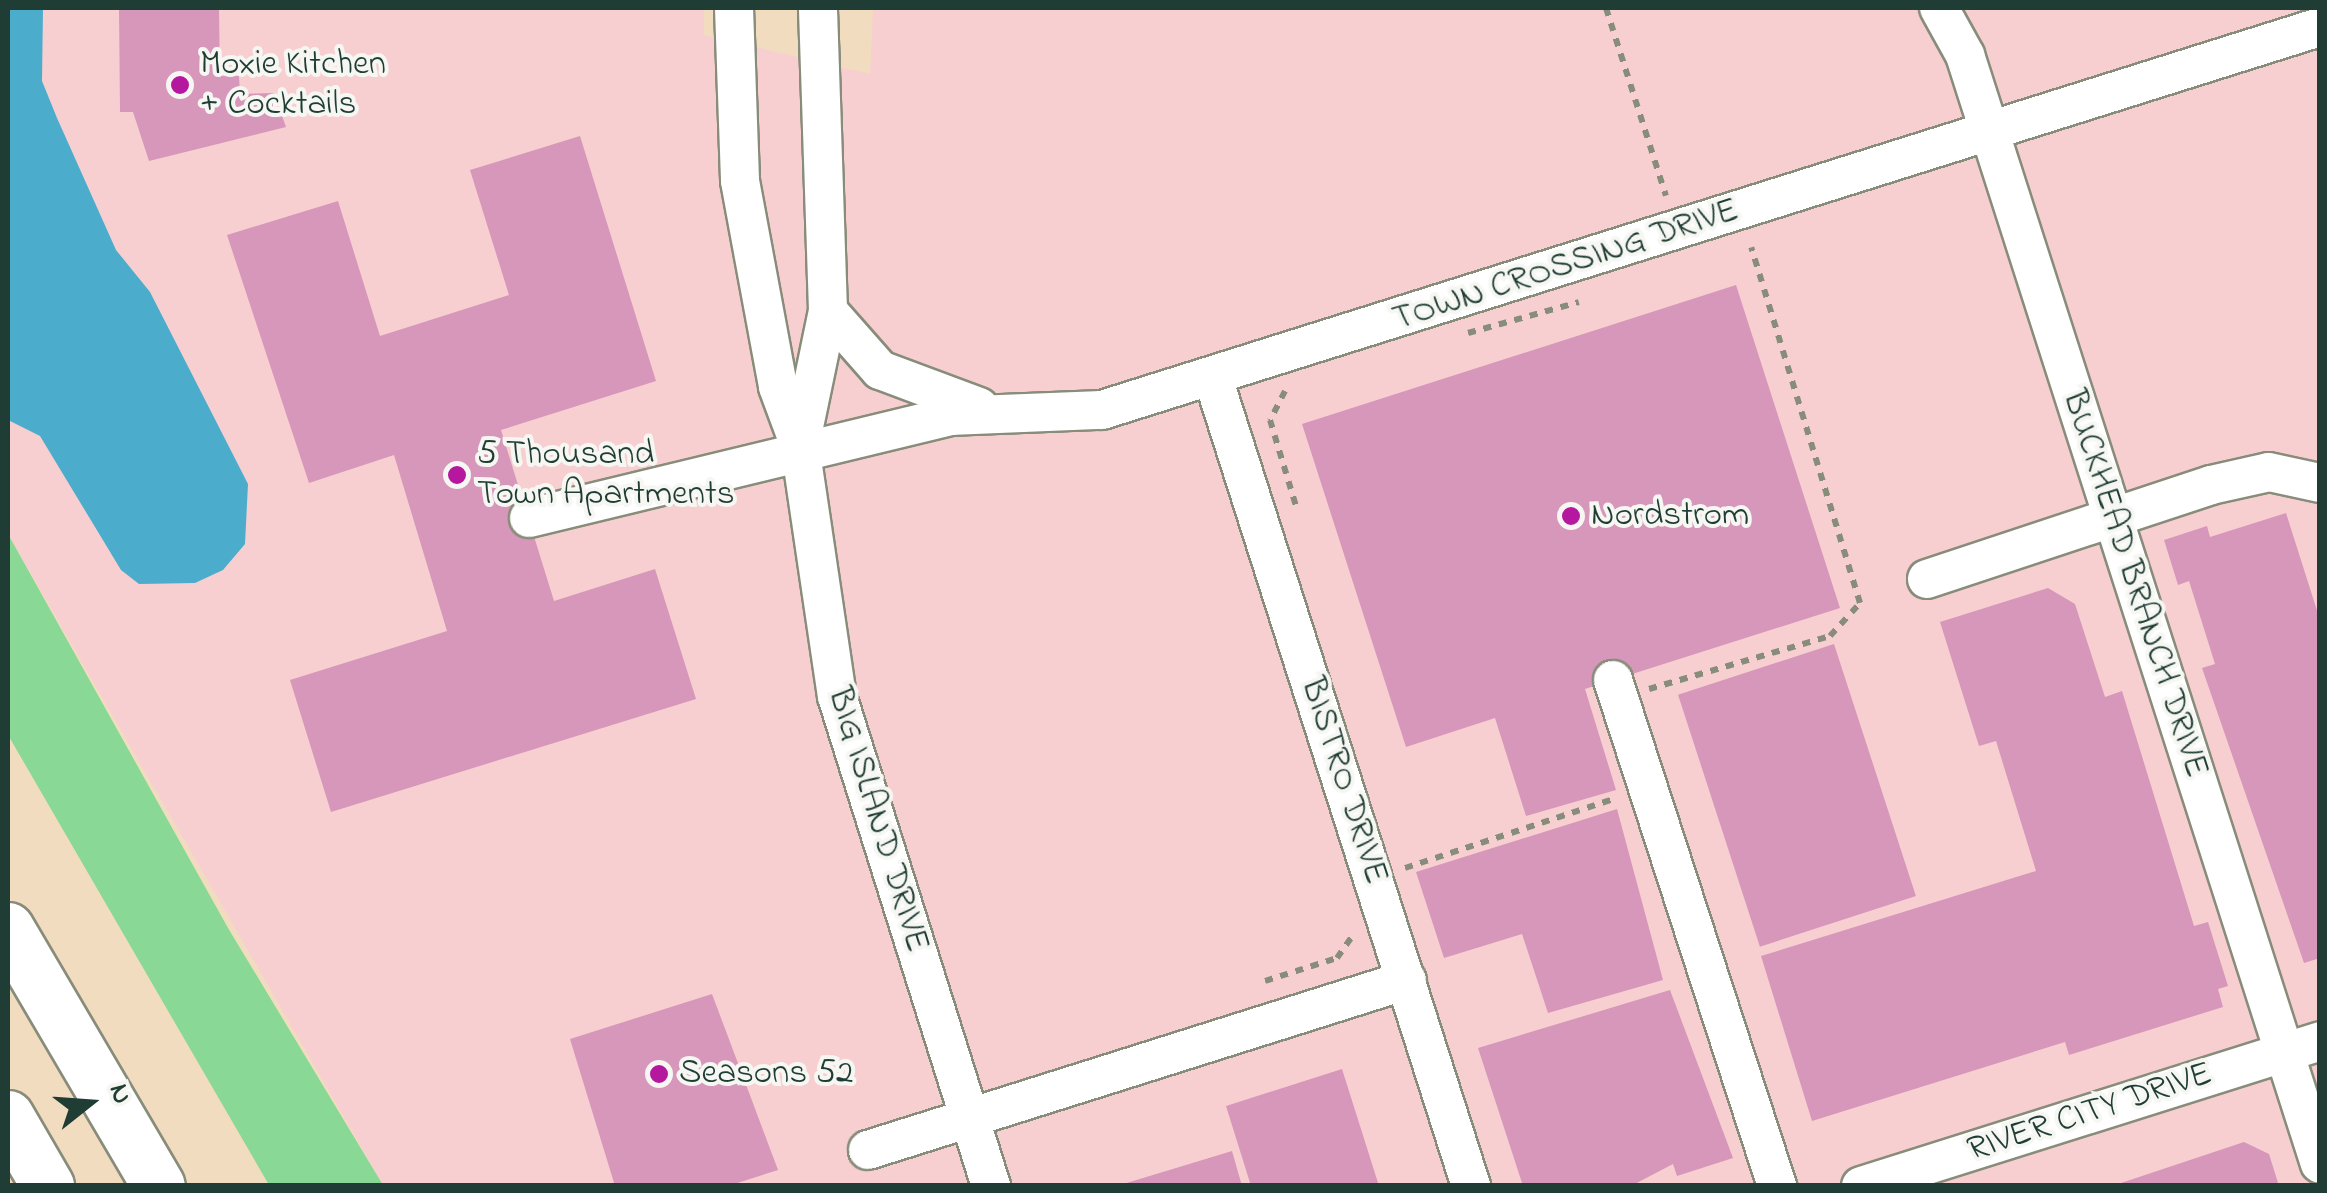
<!DOCTYPE html>
<html>
<head>
<meta charset="utf-8">
<style>
	body { margin:0 }
	#map { position:relative; width:2327px; height:1193px; overflow:hidden; background:#f2dcbf; font-family:"Indie Flower",sans-serif }
	div>[style] { position:absolute }
	[style*='--x'] { left:calc(var(--x)*1px); top:calc(var(--y)*1px); width:calc(var(--w)*1px); rotate:calc(var(--a)*1deg) }
	.built>* { inset:0; background:#f7cfd0 }
	.green>* { inset:0; background:#89d896 }
	.water>* { inset:0; background:#4caccb }
	.building>* { inset:0; background:#d697ba; transform-origin:0 0 }
	.path>* { height:6px; margin-top:-3px; transform-origin:0; background:repeating-linear-gradient(90deg,#888c7a 0 8px,transparent 0 16px) }
	.roads { filter:drop-shadow(2px 0 #888c7a) drop-shadow(-2px 0 #888c7a) drop-shadow(0 2px #888c7a) drop-shadow(0 -2px #888c7a) }
	.minor>* { height:38px; margin:-19px; padding:0 19px; transform-origin:19px; border-radius:19px; background:#fff }
	.highway>* { height:52px; margin:-26px; padding:0 26px; transform-origin:26px; border-radius:26px; background:#fff }
	.dots>* { width:28px; height:28px; translate:-50% -50%; box-sizing:border-box; border:5px solid #f6f6f2; border-radius:50% }
	span { translate:-50% -50%; white-space:nowrap; text-align:center; line-height:1.15; -webkit-text-stroke:8px #f6f6f2; paint-order:stroke }
	.poi-label { font-size:35px; color:#1f3d34 }
	.left { translate:0 -50%; text-align:left }
	.street-label { font-size:35px; color:#1f3d34 }
	.frame { position:absolute; inset:0; border:10px solid #1f3d34; pointer-events:none }
	.north { position:absolute; left:40px; top:1053px; width:100px; height:100px; -webkit-text-stroke:8px #f6f6f2; paint-order:stroke; rotate:73deg; font-size:28px; font-weight:700; line-height:40px; text-align:center; color:#1f3d34 }
	.north::after { content:''; display:block; margin:auto; width:35px; height:45px; background:#1f3d34; clip-path:polygon(50% 0,100% 100%,50% 72%,0 100%) }
</style>
</head>
<body>
<div id="map">
	<div class="built">
		<i style="clip-path:polygon(8px 8px,704px 8px,704px 35px,870px 74px,873px 8px,2319px 8px,2319px 1185px,383px 1185px,8px 534px)"></i>
	</div>
	<div class="green">
		<i style="clip-path:polygon(8px 534px,228px 928px,383px 1185px,269px 1185px,8px 735px)"></i>
	</div>
	<div class="water">
		<i style="clip-path:polygon(8px 8px,43px 8px,42px 81px,57px 118px,116px 250px,150px 292px,248px 484px,245px 544px,223px 570px,195px 583px,139px 584px,121px 570px,40px 436px,8px 420px)"></i>
	</div>
	<div class="building">
		<i style="clip-path:polygon(119px 8px,219px 8px,220px 76px,239px 76px,240px 94px,274px 93px,286px 127px,149px 161px,133px 112px,120px 112px)"></i>
		<i style="clip-path:polygon(580px 136px,656px 381px,501px 430px,554px 601px,655px 569px,696px 699px,331px 812px,290px 680px,447px 631px,394px 455px,309px 483px,227px 235px,338px 201px,380px 336px,509px 295px,470px 170px)"></i>
		<i style="clip-path:polygon(1736px 285px,1840px 608px,1585px 689px,1616px 790px,1526px 816px,1495px 718px,1406px 747px,1302px 424px)"></i>
		<i style="clip-path:polygon(2286px 513px,2320px 620px,2320px 958px,2304px 963px,2202px 668px,2215px 664px,2189px 581px,2178px 585px,2164px 540px,2207px 526px,2210px 537px)"></i>
		<i style="clip-path:polygon(2048px 588px,2075px 604px,2105px 697px,2122px 691px,2194px 926px,2208px 922px,2228px 986px,2218px 989px,2223px 1007px,2069px 1055px,2065px 1042px,1812px 1121px,1761px 956px,2036px 871px,1996px 741px,1979px 746px,1940px 622px)"></i>
		<i style="left:1834px;top:644px;width:265px;height:164px;rotate:72deg"></i>
		<i style="clip-path:polygon(1617px 809px,1663px 980px,1548px 1013px,1522px 934px,1444px 958px,1416px 872px)"></i>
		<i style="clip-path:polygon(1670px 990px,1733px 1158px,1677px 1176px,1673px 1164px,1631px 1186px,1523px 1186px,1478px 1048px)"></i>
		<i style="clip-path:polygon(712px 994px,778px 1170px,728px 1186px,615px 1186px,570px 1039px)"></i>
		<i style="clip-path:polygon(1342px 1069px,1379px 1186px,1251px 1186px,1226px 1106px)"></i>
		<i style="clip-path:polygon(2244px 1142px,2269px 1154px,2279px 1186px,2112px 1186px)"></i>
		<i style="clip-path:polygon(1232px 1151px,1242px 1186px,1120px 1186px,1120px 1185px)"></i>
	</div>
	<div class="path">
		<i style="--x:1606;--y:8;--w:197;--a:72.3"></i>
		<i style="--x:1468;--y:333;--w:115;--a:-15.6"></i>
		<i style="--x:1285;--y:391;--w:33;--a:117"></i>
		<i style="--x:1270;--y:420;--w:90;--a:73.2"></i>
		<i style="--x:1649;--y:689;--w:189;--a:-16.3"></i>
		<i style="--x:1830;--y:636;--w:45;--a:-47.7"></i>
		<i style="--x:1860;--y:603;--w:372;--a:-107"></i>
		<i style="--x:1405;--y:868;--w:220;--a:-18.3"></i>
		<i style="--x:1265;--y:981;--w:76;--a:-17.7"></i>
		<i style="--x:1337;--y:958;--w:28;--a:-55"></i>
	</div>
	<div class="roads">
		<div class="minor">
			<i style="--x:734;--y:8;--w:173;--a:88"></i>
			<i style="--x:740;--y:181;--w:209;--a:79.5"></i>
			<i style="--x:778;--y:387;--w:63;--a:69.6"></i>
			<i style="--x:800;--y:446;--w:253;--a:81.6"></i>
			<i style="--x:837;--y:696;--w:514;--a:72.55"></i>
			<i style="--x:1939;--y:8;--w:54;--a:61"></i>
			<i style="--x:1965;--y:55;--w:1164;--a:72.25"></i>
			<i style="--x:828;--y:311;--w:79;--a:48.6"></i>
			<i style="--x:880;--y:370;--w:106;--a:20.5"></i>
			<i style="--x:1213;--y:378;--w:848;--a:72.29"></i>
			<i style="--x:800;--y:446;--w:138;--a:-78.3"></i>
			<i style="--x:828;--y:311;--w:303;--a:-91.9"></i>
			<i style="--x:529;--y:518;--w:433;--a:-13.6"></i>
			<i style="--x:950;--y:416;--w:152;--a:-2.3"></i>
			<i style="--x:1102;--y:410;--w:1277;--a:-17.46"></i>
			<i style="--x:1927;--y:579;--w:299;--a:-18.3"></i>
			<i style="--x:2211;--y:485;--w:59;--a:-12.6"></i>
			<i style="--x:2269;--y:472;--w:52;--a:12.2"></i>
			<i style="--x:1613;--y:680;--w:532;--a:72.04"></i>
			<i style="--x:868;--y:1150;--w:565;--a:-17.51"></i>
			<i style="--x:1861;--y:1186;--w:481;--a:-17.5"></i>
		</div>
		<div class="highway">
			<i style="--x:8;--y:929;--w:298;--a:59.6"></i>
			<i style="--x:8;--y:1117;--w:80;--a:59.9"></i>
		</div>
	</div>
	<div class="dots">
		<i style="left:180px;top:85px;background:#b5179e"></i>
		<i style="left:457px;top:475px;background:#b5179e"></i>
		<i style="left:1571px;top:516px;background:#b5179e"></i>
		<i style="left:659px;top:1074px;background:#b5179e"></i>
	</div>
	<div class="poi-label">
		<span class="left" style="left:200px;top:85px">Moxie Kitchen<br>+ Cocktails</span>
		<span class="left" style="left:477px;top:475px">5 Thousand<br>Town Apartments</span>
		<span class="left" style="left:1591px;top:516px">Nordstrom</span>
		<span class="left" style="left:679px;top:1074px">Seasons 52</span>
	</div>
	<div class="street-label">
		<span style="left:1566px;top:266px;rotate:-18deg">TOWN CROSSING DRIVE</span>
		<span style="left:2134px;top:584px;rotate:72deg">BUCKHEAD BRANCH DRIVE</span>
		<span style="left:1343px;top:781px;rotate:72deg">BISTRO DRIVE</span>
		<span style="left:877px;top:820px;rotate:73deg">BIG ISLAND DRIVE</span>
		<span style="left:2090px;top:1113px;rotate:-18deg">RIVER CITY DRIVE</span>
	</div>
	<div class="frame"></div>
	<div class="north">N</div>
</div>
</body>
</html>
